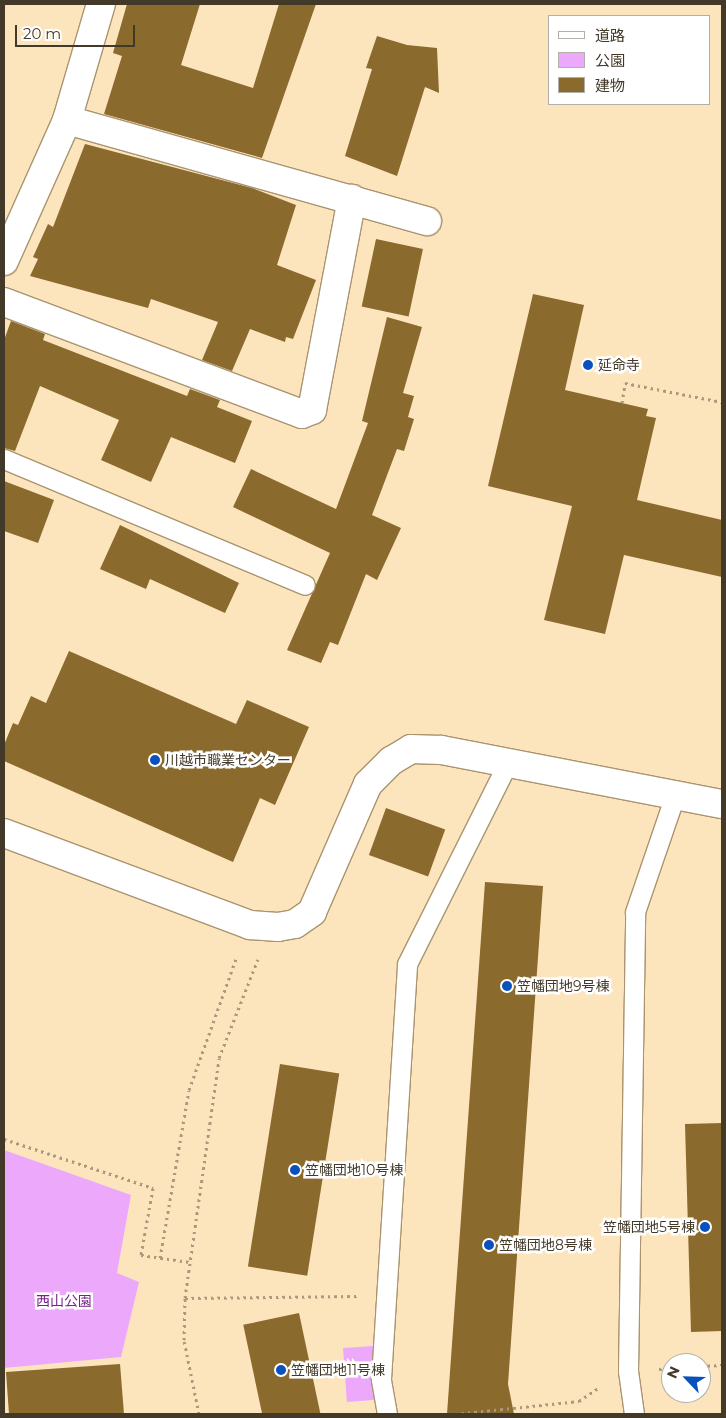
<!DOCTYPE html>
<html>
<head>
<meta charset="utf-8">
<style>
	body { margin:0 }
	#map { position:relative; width:726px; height:1418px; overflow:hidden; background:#fce4bd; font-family:Montserrat,"Noto Sans JP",sans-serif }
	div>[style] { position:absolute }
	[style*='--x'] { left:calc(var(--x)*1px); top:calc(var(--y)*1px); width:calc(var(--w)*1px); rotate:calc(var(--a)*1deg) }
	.green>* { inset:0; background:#eca9fc; transform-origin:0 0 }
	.building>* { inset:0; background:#8b6a2e; transform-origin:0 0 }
	.path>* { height:3px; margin-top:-1.5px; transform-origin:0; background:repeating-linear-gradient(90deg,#aa997c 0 2.5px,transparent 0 6.5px) }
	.roads { filter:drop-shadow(1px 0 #aa946f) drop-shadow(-1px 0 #aa946f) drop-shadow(0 1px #aa946f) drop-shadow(0 -1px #aa946f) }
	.service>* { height:19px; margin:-9.5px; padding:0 9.5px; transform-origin:9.5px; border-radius:9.5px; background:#fff }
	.minor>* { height:28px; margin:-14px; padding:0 14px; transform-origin:14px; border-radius:14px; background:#fff }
	.dots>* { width:14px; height:14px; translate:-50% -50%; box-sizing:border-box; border:2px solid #fff; border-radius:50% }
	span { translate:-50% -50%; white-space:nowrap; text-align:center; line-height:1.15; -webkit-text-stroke:5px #fff; paint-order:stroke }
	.poi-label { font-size:14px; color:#423929 }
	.left { translate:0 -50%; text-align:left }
	.right { translate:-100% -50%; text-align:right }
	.park-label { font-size:14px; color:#79218b }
	.frame { position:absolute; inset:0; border:5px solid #423929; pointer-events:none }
	.legend { position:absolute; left:548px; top:15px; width:162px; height:90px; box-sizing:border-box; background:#fff; border:1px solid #b3b0a9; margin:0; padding:6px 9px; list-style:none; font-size:15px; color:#423929 }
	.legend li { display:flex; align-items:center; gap:10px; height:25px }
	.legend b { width:25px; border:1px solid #b3b0a9 }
	.north { position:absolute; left:661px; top:1353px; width:50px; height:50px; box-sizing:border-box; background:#fff; border:1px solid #b3b0a9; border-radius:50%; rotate:294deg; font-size:14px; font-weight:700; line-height:20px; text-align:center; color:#423929 }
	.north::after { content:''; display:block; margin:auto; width:18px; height:22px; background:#0951bc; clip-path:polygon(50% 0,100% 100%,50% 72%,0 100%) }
	.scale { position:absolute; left:15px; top:25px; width:120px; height:22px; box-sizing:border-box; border:2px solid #423929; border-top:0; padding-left:6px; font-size:15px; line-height:18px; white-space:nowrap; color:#423929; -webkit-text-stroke:4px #fff; paint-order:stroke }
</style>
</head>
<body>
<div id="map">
	<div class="green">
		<i style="clip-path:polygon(4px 1150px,131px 1195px,117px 1273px,139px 1282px,121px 1357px,4px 1368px)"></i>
		<i style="left:373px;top:1346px;width:54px;height:30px;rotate:86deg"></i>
	</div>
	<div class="building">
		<i style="clip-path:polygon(127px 4px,200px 4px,181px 65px,253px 88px,279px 4px,316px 4px,262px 158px,104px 114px,122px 56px,113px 53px)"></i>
		<i style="clip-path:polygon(377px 36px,407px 45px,437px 48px,439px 93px,425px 87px,397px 176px,345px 156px,372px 69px,366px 68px)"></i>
		<i style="clip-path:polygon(85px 144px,252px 188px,296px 205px,277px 265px,316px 280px,293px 339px,286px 337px,285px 342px,250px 329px,232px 371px,202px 360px,218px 322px,151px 299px,148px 308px,30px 276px,38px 259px,33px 257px,48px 224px,53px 227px)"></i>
		<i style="left:376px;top:239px;width:48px;height:69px;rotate:12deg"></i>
		<i style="clip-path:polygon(533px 294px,584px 305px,565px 390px,648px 409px,646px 416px,656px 418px,637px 500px,722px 520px,722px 577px,624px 555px,605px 634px,544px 620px,572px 506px,488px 486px)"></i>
		<i style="clip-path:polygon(387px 317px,422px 327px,403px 393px,414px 396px,408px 417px,414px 419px,404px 451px,397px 449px,372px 515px,401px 528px,377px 580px,366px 574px,338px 645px,330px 642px,321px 663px,287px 650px,330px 553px,233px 507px,251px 469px,336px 509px,368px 423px,362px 421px)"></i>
		<i style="clip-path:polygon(11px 321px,45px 334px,43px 340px,187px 396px,190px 389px,220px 400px,217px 407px,252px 421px,235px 463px,171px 437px,151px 482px,101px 460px,119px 420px,40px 386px,15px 451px,4px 448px,4px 340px)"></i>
		<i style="clip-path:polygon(4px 481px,54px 500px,38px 543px,4px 531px)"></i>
		<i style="clip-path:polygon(120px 525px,239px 583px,225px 613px,150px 579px,146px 589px,100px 569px)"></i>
		<i style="clip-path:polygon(69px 651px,236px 724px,247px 700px,309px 727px,275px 805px,260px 798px,233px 862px,4px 761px,4px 745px,13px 723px,18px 725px,31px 696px,46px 703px)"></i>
		<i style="left:386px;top:808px;width:63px;height:50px;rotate:20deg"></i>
		<i style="clip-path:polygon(485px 882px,543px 886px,508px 1384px,514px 1414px,447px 1414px)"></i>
		<i style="left:280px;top:1064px;width:60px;height:205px;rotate:9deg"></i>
		<i style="clip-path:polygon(722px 1123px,722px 1331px,691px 1332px,685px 1124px)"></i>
		<i style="left:299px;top:1313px;width:103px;height:57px;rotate:78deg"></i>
		<i style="clip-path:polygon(120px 1364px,124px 1414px,9px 1414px,6px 1372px)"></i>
	</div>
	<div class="path">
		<i style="--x:622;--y:403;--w:20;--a:-81"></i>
		<i style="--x:625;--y:383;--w:99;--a:11.1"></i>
		<i style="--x:4;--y:1139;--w:157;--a:18.2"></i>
		<i style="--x:153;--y:1188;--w:68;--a:100.2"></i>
		<i style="--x:141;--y:1255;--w:49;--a:8.1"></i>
		<i style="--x:160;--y:1258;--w:170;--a:-80.2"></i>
		<i style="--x:189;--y:1090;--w:142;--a:-70.3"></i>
		<i style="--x:185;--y:1298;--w:172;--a:-0.7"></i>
		<i style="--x:701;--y:1366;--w:21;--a:-3"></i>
		<i style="--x:659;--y:1369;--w:12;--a:-5"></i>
		<i style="--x:199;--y:1414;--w:76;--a:-101.5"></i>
		<i style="--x:184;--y:1340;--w:42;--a:-88.6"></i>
		<i style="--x:185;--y:1298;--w:242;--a:-81.9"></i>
		<i style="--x:219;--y:1058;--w:106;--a:-68.5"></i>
		<i style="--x:455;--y:1414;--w:125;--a:-6"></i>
		<i style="--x:579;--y:1401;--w:25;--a:-34"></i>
	</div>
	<div class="roads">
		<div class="service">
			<i style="--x:4;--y:459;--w:326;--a:22.7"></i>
			<i style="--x:387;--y:1414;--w:36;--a:-100"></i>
			<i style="--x:381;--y:1379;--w:416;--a:-86.4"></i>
			<i style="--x:407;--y:964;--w:224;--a:-63.4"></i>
			<i style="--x:634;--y:1414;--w:43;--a:-97.9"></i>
			<i style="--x:628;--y:1371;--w:459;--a:-89.1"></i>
			<i style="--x:635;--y:912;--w:124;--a:-71.1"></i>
		</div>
		<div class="minor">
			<i style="--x:67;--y:120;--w:374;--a:15.7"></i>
			<i style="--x:4;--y:261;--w:154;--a:-65.9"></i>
			<i style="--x:67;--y:120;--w:121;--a:-73.7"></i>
			<i style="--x:4;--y:302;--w:318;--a:20.6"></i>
			<i style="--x:302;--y:414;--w:11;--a:-22"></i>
			<i style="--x:312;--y:410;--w:215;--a:-79.3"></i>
			<i style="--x:4;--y:833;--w:263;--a:20.5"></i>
			<i style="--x:250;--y:925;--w:28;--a:4"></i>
			<i style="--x:278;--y:927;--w:17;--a:-10"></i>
			<i style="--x:295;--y:924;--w:21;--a:-35"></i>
			<i style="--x:312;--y:912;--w:140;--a:-66.4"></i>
			<i style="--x:368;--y:784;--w:33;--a:-45"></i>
			<i style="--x:391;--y:761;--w:23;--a:-31"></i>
			<i style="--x:411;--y:749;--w:30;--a:2"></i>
			<i style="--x:441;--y:750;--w:286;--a:10.9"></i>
		</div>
	</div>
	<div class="dots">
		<i style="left:588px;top:365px;background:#0951bc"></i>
		<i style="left:155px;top:760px;background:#0951bc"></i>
		<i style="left:507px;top:986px;background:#0951bc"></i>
		<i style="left:295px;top:1170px;background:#0951bc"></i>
		<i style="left:705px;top:1227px;background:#0951bc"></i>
		<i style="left:489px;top:1245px;background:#0951bc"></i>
		<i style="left:281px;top:1370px;background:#0951bc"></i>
	</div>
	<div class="poi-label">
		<span class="left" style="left:598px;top:365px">延命寺</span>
		<span class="left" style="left:165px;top:760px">川越市職業センター</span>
		<span class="left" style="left:517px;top:986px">笠幡団地9号棟</span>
		<span class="left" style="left:305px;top:1170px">笠幡団地10号棟</span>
		<span class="right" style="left:695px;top:1227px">笠幡団地5号棟</span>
		<span class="left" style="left:499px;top:1245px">笠幡団地8号棟</span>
		<span class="left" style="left:291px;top:1370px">笠幡団地11号棟</span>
	</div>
	<div class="park-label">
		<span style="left:64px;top:1301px">西山公園</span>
	</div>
	<div class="frame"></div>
	<ul class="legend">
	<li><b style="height:6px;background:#fff"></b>道路</li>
	<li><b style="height:14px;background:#eca9fc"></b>公園</li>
	<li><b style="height:14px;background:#8b6a2e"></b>建物</li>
	</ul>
	<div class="north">N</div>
	<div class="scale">20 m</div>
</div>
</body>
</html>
